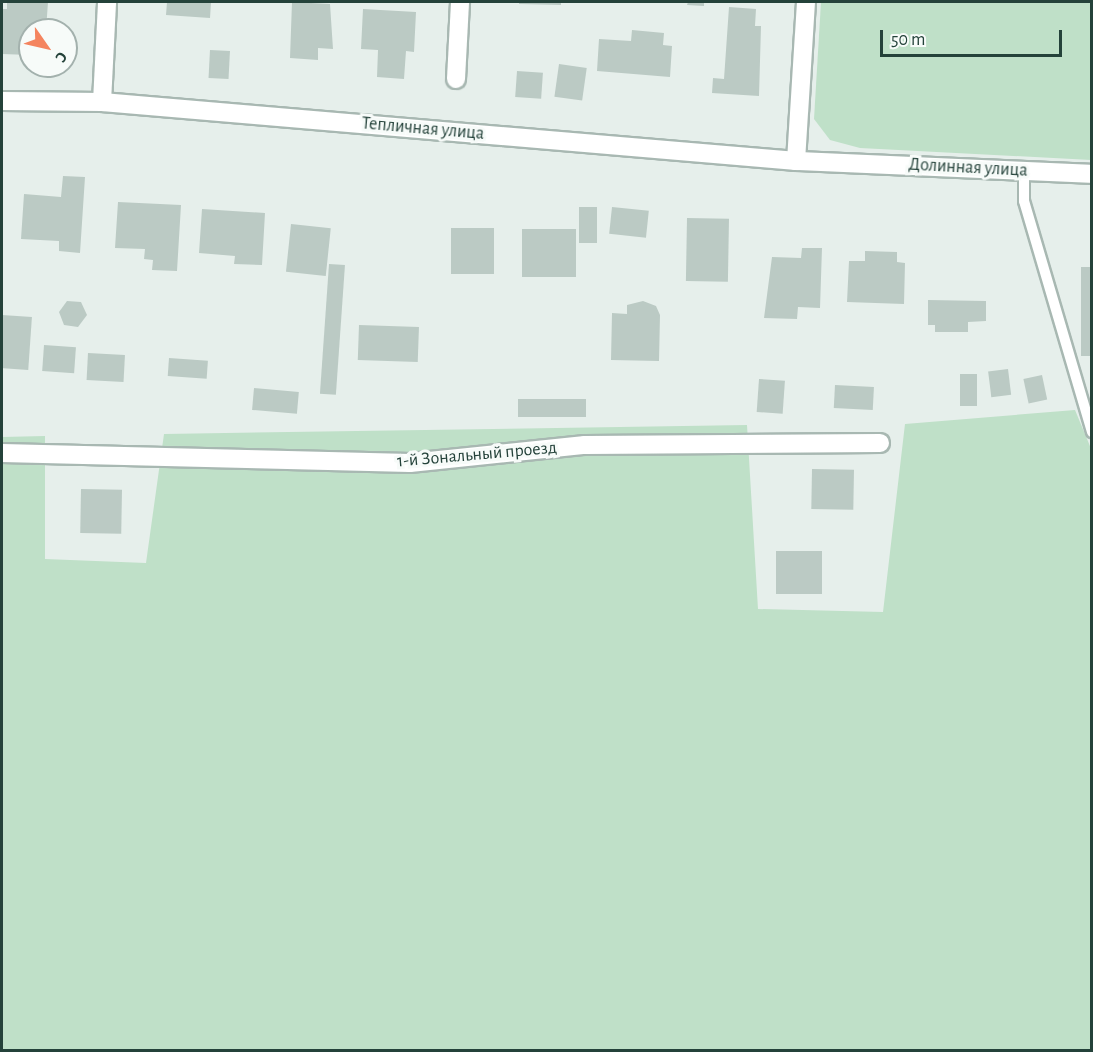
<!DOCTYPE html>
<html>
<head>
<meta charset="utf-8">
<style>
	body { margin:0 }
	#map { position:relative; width:1093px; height:1052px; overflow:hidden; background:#e6efeb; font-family:"Alegreya Sans",sans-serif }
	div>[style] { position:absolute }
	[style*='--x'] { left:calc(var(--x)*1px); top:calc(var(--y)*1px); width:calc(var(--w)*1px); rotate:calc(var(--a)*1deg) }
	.green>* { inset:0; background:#bfe0c8 }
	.building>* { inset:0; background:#bbcac4; transform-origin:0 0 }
	.roads { filter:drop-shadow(2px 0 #a8b8b2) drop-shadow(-2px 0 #a8b8b2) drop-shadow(0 2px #a8b8b2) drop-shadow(0 -2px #a8b8b2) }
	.service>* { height:10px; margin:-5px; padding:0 5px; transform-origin:5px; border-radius:5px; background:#fff }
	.minor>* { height:18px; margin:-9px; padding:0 9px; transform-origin:9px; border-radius:9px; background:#fff }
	span { translate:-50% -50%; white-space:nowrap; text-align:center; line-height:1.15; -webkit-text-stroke:6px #f7fbf9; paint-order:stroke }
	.street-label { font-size:18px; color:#24423a }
	.frame { position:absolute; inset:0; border:3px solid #24423a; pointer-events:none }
	.north { position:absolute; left:18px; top:18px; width:60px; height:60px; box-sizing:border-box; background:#f7fbf9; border:2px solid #a3b1ad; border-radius:50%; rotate:124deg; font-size:16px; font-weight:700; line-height:24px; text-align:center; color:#24423a }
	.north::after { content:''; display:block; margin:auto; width:21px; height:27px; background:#f4845f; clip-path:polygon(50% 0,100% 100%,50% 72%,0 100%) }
	.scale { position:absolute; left:880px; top:30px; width:182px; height:27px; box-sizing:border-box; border:3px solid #24423a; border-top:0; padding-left:8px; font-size:18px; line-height:21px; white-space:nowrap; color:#24423a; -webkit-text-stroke:4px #f7fbf9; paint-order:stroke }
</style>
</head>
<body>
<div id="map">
	<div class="green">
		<i style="clip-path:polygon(821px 2px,1091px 2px,1091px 160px,860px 148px,830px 140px,814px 119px)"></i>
		<i style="clip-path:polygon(1075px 410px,1092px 451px,1091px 1050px,2px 1050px,2px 437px,45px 436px,45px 559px,146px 563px,164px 434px,747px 425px,758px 609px,883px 612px,905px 424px)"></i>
	</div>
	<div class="building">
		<i style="clip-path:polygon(7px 2px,48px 2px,46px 30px,30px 30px,30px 55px,2px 54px,2px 9px,7px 9px)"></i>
		<i style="clip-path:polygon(167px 2px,211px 2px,210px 18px,166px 15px)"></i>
		<i style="clip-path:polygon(292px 2px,330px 4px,333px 49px,318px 48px,318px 60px,290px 58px)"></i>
		<i style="clip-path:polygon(519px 2px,561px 2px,561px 5px,519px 4px)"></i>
		<i style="clip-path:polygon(688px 2px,704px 2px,704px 6px,687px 5px)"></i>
		<i style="clip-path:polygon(729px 7px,756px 9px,755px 26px,761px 26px,759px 96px,712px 93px,713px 78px,724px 79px)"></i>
		<i style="clip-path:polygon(363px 9px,416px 12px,414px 52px,406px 51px,404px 79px,377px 77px,378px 50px,361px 49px)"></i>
		<i style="clip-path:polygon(632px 30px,664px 33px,663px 45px,672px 46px,670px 77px,597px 71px,599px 39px,631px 41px)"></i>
		<i style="left:210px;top:50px;width:20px;height:28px;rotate:3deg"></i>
		<i style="left:559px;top:64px;width:28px;height:33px;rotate:8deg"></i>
		<i style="left:517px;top:71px;width:26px;height:26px;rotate:4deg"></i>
		<i style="clip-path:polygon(63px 176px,85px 177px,80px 253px,59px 251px,59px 241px,21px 239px,24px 194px,61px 197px)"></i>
		<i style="clip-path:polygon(118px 202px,181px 205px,177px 271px,152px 270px,153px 260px,144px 259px,145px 249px,115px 248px)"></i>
		<i style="left:579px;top:207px;width:18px;height:36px"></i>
		<i style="left:612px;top:207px;width:37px;height:27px;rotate:6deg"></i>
		<i style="clip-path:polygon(202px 209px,265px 213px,262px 265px,234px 264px,235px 256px,199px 253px)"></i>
		<i style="left:687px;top:218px;width:42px;height:63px;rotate:1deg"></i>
		<i style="left:291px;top:224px;width:40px;height:48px;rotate:6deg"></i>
		<i style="left:451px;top:228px;width:43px;height:46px"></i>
		<i style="left:522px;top:229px;width:54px;height:48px"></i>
		<i style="clip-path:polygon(802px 248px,822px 248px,820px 308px,798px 307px,797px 319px,764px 318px,772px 257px,801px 258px)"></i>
		<i style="clip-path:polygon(865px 251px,897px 252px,897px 262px,905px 263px,904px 304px,847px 302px,849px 261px,865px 261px)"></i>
		<i style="left:329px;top:264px;width:16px;height:130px;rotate:4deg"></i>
		<i style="left:1081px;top:267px;width:11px;height:89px"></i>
		<i style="clip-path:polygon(928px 300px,986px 301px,986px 321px,968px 322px,968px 332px,935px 332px,935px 325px,928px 325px)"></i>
		<i style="clip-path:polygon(67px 301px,81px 302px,87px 315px,78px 327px,64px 325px,59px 312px)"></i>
		<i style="clip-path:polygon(643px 301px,656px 306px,660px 315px,659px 361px,611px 360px,612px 313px,627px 314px,627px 305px)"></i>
		<i style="left:2px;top:315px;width:30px;height:53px;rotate:4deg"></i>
		<i style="left:359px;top:325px;width:60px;height:35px;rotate:2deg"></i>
		<i style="left:44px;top:345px;width:32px;height:26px;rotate:4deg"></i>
		<i style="left:88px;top:353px;width:37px;height:27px;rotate:3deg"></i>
		<i style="left:169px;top:358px;width:39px;height:18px;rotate:4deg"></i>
		<i style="left:1008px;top:369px;width:26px;height:20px;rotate:83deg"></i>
		<i style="left:960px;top:374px;width:17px;height:32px"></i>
		<i style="left:1042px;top:375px;width:25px;height:19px;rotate:78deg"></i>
		<i style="left:759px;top:379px;width:26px;height:33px;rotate:4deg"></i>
		<i style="left:835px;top:385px;width:39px;height:23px;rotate:3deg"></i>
		<i style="left:254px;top:388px;width:45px;height:22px;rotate:5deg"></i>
		<i style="left:518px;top:399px;width:68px;height:18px"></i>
		<i style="left:812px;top:469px;width:42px;height:40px;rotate:1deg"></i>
		<i style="left:81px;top:489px;width:41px;height:44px;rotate:1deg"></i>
		<i style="left:776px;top:551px;width:46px;height:43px"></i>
	</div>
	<div class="roads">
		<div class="service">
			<i style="--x:1024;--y:171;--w:30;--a:90"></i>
			<i style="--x:1024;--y:201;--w:241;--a:73.6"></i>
		</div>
		<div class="minor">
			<i style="--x:456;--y:79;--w:77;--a:-87"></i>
			<i style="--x:2;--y:101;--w:100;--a:0.6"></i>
			<i style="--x:102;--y:102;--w:697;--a:4.86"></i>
			<i style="--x:796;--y:161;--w:296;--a:2.5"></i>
			<i style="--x:102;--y:102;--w:100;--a:-87.1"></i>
			<i style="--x:796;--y:161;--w:159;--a:-86.4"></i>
			<i style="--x:2;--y:453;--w:408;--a:1.4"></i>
			<i style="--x:410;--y:463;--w:176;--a:-5.9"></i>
			<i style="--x:585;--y:445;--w:295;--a:-0.4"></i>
		</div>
	</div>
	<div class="street-label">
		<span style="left:423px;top:129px;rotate:5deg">Тепличная улица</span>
		<span style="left:968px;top:168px;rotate:3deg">Долинная улица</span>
		<span style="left:477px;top:455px;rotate:-5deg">1-й Зональный проезд</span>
	</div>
	<div class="frame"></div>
	<div class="north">С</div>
	<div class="scale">50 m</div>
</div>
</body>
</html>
